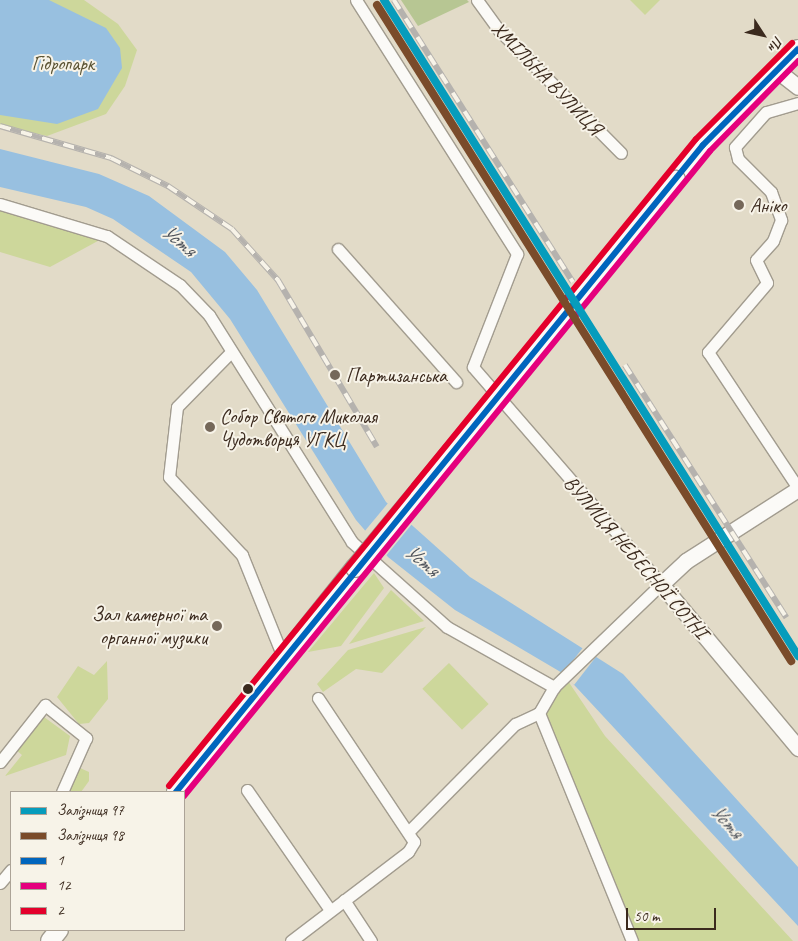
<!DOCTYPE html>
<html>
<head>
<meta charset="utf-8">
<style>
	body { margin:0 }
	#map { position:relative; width:798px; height:941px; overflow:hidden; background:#e2dbc8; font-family:Caveat,sans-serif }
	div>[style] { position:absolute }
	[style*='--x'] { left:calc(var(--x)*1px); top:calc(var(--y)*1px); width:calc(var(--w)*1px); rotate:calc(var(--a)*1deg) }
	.green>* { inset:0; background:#cdd79b; transform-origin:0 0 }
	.forest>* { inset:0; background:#b7c693 }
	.water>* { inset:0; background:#98c0e0 }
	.pier>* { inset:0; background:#e2dbc8; transform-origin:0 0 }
	.roads { filter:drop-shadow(1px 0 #a29c8f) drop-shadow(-1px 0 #a29c8f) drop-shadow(0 1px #a29c8f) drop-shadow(0 -1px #a29c8f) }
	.street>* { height:11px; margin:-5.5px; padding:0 5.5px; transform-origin:5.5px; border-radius:5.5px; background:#fbfaf7 }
	.secondary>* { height:15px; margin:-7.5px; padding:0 7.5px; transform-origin:7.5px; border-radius:7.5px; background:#fbfaf7 }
	.primary>* { height:18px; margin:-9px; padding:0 9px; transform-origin:9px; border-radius:9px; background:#fbfaf7 }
	.rail>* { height:5.5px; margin-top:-2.75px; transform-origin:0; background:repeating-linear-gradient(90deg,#f7f3e8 0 11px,#b5b2ae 0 22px); box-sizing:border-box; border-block:1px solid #b5b2ae }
	.bridges { filter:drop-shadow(1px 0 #a29c8f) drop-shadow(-1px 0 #a29c8f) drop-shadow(0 1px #a29c8f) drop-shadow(0 -1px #a29c8f) }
	.primary-bridge>* { height:18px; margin:-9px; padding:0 9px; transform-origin:9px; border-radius:9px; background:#fbfaf7 }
	.bus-1>* { height:6px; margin:-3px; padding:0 3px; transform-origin:3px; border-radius:3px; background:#0065bd }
	.bus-2>* { height:6px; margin:-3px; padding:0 3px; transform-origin:3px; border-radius:3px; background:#e5007d }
	.bus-3>* { height:6px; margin:-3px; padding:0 3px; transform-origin:3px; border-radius:3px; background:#e4002b }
	.rail-1>* { height:8px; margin:-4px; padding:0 4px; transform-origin:4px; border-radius:4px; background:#069cbc }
	.rail-2>* { height:8px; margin:-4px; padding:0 4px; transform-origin:4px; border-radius:4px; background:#7a4b2a }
	.dots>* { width:14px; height:14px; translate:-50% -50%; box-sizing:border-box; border:2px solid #f7f3e8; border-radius:50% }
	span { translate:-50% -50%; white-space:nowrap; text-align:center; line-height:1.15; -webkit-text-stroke:4px #f7f3e8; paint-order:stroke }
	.park-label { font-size:20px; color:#5b5434 }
	.street-label { font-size:20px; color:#3b2a1e }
	.poi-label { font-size:20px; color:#3b2a1e }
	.left { translate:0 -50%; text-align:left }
	.right { translate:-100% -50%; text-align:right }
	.water-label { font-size:21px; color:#4e535b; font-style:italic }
	.legend { position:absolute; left:10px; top:791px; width:175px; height:140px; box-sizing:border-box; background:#f7f3e8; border:1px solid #aca397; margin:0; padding:6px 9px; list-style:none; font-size:15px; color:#3b2a1e }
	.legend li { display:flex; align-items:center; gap:10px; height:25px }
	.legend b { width:25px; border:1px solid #aca397 }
	.north { position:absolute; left:738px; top:10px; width:50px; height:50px; -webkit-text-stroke:4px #f7f3e8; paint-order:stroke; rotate:125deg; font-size:14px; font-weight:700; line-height:20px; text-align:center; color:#3b2a1e }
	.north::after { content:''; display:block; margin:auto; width:18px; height:22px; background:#3b2a1e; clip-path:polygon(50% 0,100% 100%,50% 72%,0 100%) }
	.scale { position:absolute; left:626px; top:908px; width:90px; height:22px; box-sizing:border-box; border:2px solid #3b2a1e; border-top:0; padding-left:6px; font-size:15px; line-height:18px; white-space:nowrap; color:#3b2a1e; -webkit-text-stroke:4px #f7f3e8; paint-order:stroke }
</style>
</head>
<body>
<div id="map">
	<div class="green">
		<i style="clip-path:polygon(0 0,84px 0,118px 24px,137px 50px,125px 86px,106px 114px,47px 136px,0 126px)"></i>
		<i style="clip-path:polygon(630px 0,660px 0,645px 15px)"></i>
		<i style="clip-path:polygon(0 204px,107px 236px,50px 267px,0 252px)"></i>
		<i style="clip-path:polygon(374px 573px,384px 588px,341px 646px,308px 652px)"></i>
		<i style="clip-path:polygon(391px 590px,424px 621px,349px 644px)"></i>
		<i style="clip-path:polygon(426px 627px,382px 673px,356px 669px,323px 692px,317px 684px,348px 650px)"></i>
		<i style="clip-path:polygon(107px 661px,108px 699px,89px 723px,79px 724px,57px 697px,78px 666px,94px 675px)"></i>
		<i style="left:449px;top:663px;width:57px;height:37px;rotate:46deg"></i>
		<i style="clip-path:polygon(566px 678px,605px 736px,793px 941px,632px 941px,539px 713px)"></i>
		<i style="clip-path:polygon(44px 717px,70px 736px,66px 755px,5px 776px,22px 755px,16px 750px)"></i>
		<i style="clip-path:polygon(80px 768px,89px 772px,89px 781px,81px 792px,67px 792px)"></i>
	</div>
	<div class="forest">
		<i style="clip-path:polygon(401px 0,467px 0,469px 2px,418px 26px)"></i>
	</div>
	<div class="water">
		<i style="clip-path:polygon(0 0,49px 0,106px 28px,120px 48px,122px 68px,98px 109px,57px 124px,0 115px)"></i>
		<i style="clip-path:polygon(0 149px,99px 174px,149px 196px,225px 252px,257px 290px,386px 502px,470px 577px,623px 674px,798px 867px,798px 926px,564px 674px,455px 610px,388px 557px,356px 520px,230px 319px,191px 272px,113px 219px,86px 207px,0 187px)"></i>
	</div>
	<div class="pier">
		<i style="clip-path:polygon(389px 502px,412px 524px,385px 557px,364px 532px)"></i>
		<i style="left:585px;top:645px;width:16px;height:38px;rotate:38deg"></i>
	</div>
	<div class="roads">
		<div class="street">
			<i style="--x:356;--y:0;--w:301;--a:57.6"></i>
			<i style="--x:517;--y:254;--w:121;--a:111.3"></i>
			<i style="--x:473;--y:367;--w:287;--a:49.1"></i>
			<i style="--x:661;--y:584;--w:149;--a:136.1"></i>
			<i style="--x:554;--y:687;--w:30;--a:120"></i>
			<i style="--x:539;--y:713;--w:26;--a:155"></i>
			<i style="--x:515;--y:724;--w:149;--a:134.7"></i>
			<i style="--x:477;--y:0;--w:37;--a:54"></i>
			<i style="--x:499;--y:30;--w:173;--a:45.2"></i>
			<i style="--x:798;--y:103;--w:33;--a:164"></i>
			<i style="--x:766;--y:112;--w:47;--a:131.5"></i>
			<i style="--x:735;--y:147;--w:12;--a:76"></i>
			<i style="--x:738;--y:159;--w:47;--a:45"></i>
			<i style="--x:771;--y:192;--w:30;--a:70"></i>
			<i style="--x:781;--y:220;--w:22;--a:111"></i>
			<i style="--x:773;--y:241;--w:25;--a:132"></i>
			<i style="--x:756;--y:260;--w:25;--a:64"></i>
			<i style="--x:767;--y:283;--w:91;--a:130.5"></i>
			<i style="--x:708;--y:352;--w:163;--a:56.5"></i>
			<i style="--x:0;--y:204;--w:112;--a:16.7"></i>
			<i style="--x:107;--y:236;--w:88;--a:33.9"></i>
			<i style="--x:180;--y:285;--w:42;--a:46"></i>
			<i style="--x:209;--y:315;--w:268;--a:57.8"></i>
			<i style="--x:352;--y:542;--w:127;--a:41.8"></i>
			<i style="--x:447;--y:627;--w:123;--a:29.3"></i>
			<i style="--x:338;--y:249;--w:178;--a:48.4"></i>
			<i style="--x:231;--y:352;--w:77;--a:134.5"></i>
			<i style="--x:177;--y:407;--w:70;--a:96.5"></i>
			<i style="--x:169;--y:477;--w:107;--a:46.9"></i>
			<i style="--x:242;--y:555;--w:110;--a:68.1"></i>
			<i style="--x:539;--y:713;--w:246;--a:67.8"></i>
			<i style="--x:0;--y:762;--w:73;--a:-51.7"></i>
			<i style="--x:45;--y:705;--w:53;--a:38.8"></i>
			<i style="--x:86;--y:738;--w:59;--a:114"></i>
			<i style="--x:247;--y:790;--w:146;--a:55.3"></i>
			<i style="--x:0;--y:883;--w:17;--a:-50"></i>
			<i style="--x:344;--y:900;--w:49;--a:56.6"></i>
			<i style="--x:291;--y:941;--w:147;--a:-37.3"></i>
			<i style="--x:408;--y:852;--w:12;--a:-59"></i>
			<i style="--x:414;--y:842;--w:173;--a:-123.7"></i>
		</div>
		<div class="secondary">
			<i style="--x:775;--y:69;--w:29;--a:38"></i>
			<i style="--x:798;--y:489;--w:133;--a:147.3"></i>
			<i style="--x:686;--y:561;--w:34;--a:137"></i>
			<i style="--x:661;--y:584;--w:214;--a:50.1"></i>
		</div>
		<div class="primary">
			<i style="--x:676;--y:180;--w:44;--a:-52.4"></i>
			<i style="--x:703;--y:145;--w:135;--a:-45.3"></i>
			<i style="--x:176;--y:792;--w:287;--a:-51.4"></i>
			<i style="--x:50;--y:941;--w:14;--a:-51"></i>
		</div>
	</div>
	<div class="rail">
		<i style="--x:394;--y:0;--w:334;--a:57.6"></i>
		<i style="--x:0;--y:126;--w:116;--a:16.1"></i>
		<i style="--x:111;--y:158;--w:64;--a:26.2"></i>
		<i style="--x:168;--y:186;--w:77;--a:33.9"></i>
		<i style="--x:232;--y:229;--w:69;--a:48"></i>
		<i style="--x:278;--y:280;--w:194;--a:59.3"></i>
		<i style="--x:625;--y:365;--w:300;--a:57.4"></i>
	</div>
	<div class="bridges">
		<div class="primary-bridge">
			<i style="--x:355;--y:568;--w:504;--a:-50.4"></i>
		</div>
	</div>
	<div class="bus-1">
		<i style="--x:176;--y:792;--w:834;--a:-50.84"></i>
		<i style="--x:703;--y:145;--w:135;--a:-45.3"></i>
	</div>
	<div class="bus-2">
		<i style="--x:184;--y:796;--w:832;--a:-50.8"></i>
		<i style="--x:710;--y:151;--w:126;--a:-45.6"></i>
	</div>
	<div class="bus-3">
		<i style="--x:169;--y:786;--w:834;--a:-50.84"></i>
		<i style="--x:696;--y:139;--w:136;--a:-45"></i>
	</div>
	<div class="rail-1">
		<i style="--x:384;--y:0;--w:776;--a:57.74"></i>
	</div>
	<div class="rail-2">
		<i style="--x:377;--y:5;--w:776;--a:57.74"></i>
	</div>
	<div class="dots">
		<i style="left:739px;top:205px;background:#75685a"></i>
		<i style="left:335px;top:375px;background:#75685a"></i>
		<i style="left:210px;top:427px;background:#75685a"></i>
		<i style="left:217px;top:626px;background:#75685a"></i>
		<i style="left:248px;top:689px;background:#3b2a1e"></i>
	</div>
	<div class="park-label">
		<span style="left:63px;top:63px">Гідропарк</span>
	</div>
	<div class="street-label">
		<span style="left:547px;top:78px;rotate:46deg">ХМІЛЬНА ВУЛИЦЯ</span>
		<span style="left:636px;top:557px;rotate:49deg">ВУЛИЦЯ НЕБЕСНОЇ СОТНІ</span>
	</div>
	<div class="poi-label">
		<span class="left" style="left:750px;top:205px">Аніко</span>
		<span class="left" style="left:346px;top:375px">Партизанська</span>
		<span class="left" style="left:220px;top:428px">Собор Святого Миколая<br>Чудотворця УГКЦ</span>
		<span class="right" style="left:207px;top:626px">Зал камерної та<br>органної музики</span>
	</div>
	<div class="water-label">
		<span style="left:179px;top:240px;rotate:40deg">Устя</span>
		<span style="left:422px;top:560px;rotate:40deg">Устя</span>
		<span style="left:727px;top:821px;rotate:48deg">Устя</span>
	</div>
	<ul class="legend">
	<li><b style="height:6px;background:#069cbc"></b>Залізниця 97</li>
	<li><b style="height:6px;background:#7a4b2a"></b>Залізниця 98</li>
	<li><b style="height:6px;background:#0065bd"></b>1</li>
	<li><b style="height:6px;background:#e5007d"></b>12</li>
	<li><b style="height:6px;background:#e4002b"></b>2</li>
	</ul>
	<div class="north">Пн</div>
	<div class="scale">50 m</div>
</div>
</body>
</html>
